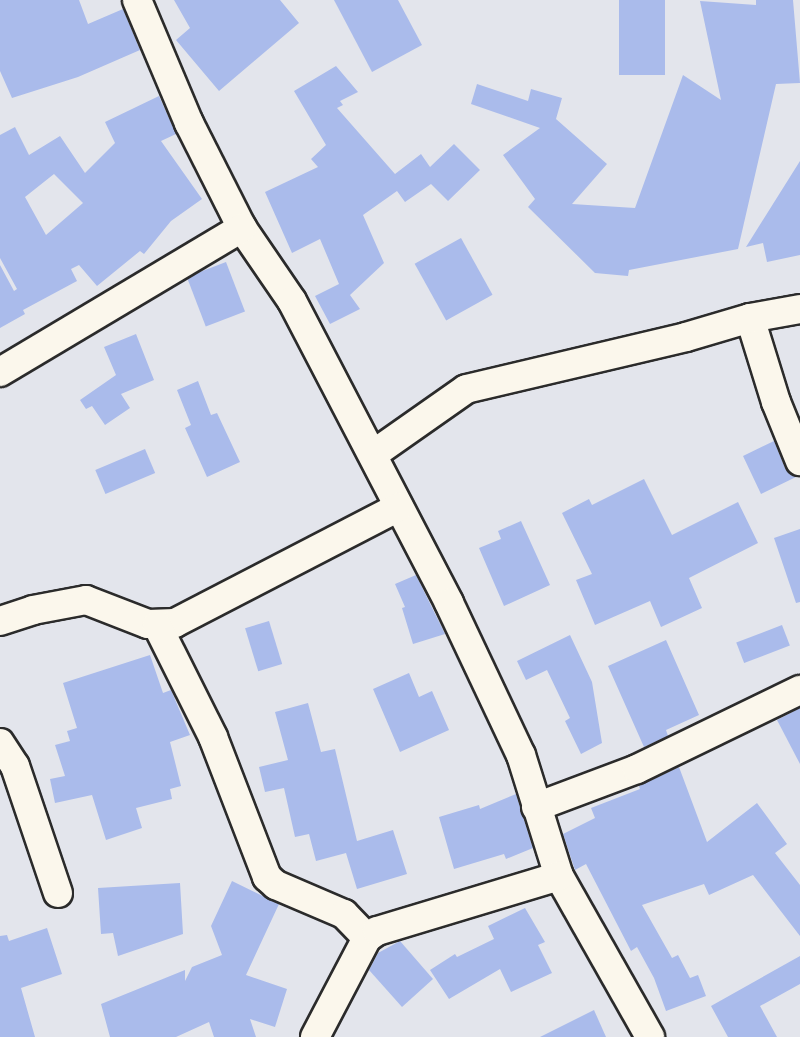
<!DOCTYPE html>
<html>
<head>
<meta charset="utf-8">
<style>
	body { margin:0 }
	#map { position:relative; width:800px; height:1037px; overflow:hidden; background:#e3e5ec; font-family:"Indie Flower",sans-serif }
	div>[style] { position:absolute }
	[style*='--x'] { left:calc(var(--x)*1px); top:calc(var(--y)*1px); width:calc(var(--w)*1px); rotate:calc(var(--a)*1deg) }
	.building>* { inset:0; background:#aabbeb; transform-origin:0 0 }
	.roads { filter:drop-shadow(2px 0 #2b2b2b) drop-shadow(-2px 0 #2b2b2b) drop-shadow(0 2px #2b2b2b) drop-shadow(0 -2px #2b2b2b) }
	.minor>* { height:28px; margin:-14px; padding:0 14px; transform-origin:14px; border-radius:14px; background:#fbf7ec }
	span { translate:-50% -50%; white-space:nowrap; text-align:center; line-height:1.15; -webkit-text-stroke:4.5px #fbf7ec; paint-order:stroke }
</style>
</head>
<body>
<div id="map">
	<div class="building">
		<i style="clip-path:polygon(0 0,79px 0,88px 24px,123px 9px,140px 50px,78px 77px,12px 98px,0 71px)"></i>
		<i style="clip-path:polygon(174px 0,280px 0,299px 23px,219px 91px,176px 40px,190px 28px)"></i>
		<i style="clip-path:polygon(334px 0,398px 0,422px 45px,372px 72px)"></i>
		<i style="left:619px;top:0;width:46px;height:75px"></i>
		<i style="clip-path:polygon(756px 0,793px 0,800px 83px,776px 84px,738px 249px,629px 270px,628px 276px,595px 273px,528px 207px,535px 199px,503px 155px,540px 128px,471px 104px,477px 84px,528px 101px,531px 89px,562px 98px,556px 119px,607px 164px,572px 204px,635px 208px,683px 75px,721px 100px,700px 1px,756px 5px)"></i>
		<i style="clip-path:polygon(336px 66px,358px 92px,340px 101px,343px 105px,337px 108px,395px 174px,421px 154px,430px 167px,454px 144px,480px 170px,448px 201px,431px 184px,405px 202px,397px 191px,363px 215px,384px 263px,350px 295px,360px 309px,330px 324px,315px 296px,339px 284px,320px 239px,292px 253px,265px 192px,318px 167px,311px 159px,326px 145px,294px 91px)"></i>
		<i style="clip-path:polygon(evenodd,159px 96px,176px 134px,161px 141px,202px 199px,171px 221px,144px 254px,140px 251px,97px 286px,79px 265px,71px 269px,77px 281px,23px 310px,25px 314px,0 328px,0 265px,14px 291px,17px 289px,0 258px,0 135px,15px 127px,29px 155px,60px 136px,85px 173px,115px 143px,105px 122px,159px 96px,54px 174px,83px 203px,46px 235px,25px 197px,54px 174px)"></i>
		<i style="clip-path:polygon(800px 161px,800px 255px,767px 262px,763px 243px,746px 247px)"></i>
		<i style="left:461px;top:238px;width:65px;height:53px;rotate:61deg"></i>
		<i style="left:226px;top:262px;width:53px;height:42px;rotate:69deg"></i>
		<i style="clip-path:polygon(136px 334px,154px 380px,121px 394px,130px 408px,105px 425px,92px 406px,86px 409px,80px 400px,116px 375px,104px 347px)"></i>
		<i style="clip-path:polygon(198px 381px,211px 415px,217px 413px,240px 462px,207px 477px,185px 428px,191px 425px,177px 390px)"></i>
		<i style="clip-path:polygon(774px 441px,785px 468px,796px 477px,761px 494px,743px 456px)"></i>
		<i style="left:145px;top:449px;width:26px;height:54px;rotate:67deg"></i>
		<i style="clip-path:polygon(644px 479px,672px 535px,738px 502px,758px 543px,689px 578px,702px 608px,661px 627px,650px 601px,595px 625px,576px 580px,592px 574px,562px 513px,589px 499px,592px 505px)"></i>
		<i style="clip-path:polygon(521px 521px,550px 585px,504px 606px,479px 548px,501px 539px,498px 531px)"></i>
		<i style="clip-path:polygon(800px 529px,800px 602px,796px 603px,774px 538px)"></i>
		<i style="clip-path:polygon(416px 575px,445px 634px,413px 644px,402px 608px,405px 607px,395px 584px)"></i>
		<i style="left:269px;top:621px;width:45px;height:25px;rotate:73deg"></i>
		<i style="left:782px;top:625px;width:22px;height:49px;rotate:69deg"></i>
		<i style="clip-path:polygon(570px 635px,592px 682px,602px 743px,581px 754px,565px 721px,570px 718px,547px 670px,526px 680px,517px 661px)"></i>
		<i style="clip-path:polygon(666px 640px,699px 715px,666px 730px,668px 736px,644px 747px,608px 666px)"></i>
		<i style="clip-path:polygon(150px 655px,163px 693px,171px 690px,190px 735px,170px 742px,181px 786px,170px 789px,172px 799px,136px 808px,142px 828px,106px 840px,92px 795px,55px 803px,50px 779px,65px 776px,55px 745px,70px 741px,67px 731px,77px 728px,63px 683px)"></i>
		<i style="clip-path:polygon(409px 673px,419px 697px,432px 691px,449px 730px,400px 752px,373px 689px)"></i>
		<i style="clip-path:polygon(308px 703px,321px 752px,335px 749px,357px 841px,393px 830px,407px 874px,357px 889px,346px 853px,316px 861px,309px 834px,295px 837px,284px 788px,265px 792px,259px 767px,288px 760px,275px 712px)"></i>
		<i style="clip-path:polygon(800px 708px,800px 764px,777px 720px)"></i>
		<i style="clip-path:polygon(679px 767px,707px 842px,757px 803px,787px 844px,775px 853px,800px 885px,800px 936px,753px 875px,709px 895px,704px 884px,642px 905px,672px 958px,678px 955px,690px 978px,698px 975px,706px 996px,666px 1011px,654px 978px,637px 947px,631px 951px,586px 864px,575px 870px,563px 834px,595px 818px,591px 808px,640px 789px,639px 786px)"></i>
		<i style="clip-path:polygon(516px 794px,533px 848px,506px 859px,504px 854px,454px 869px,439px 817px,479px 805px,480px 809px)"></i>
		<i style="clip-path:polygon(232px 881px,279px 904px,246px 975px,287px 989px,275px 1027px,250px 1019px,256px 1037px,214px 1037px,209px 1022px,176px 1037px,110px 1037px,101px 1004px,185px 970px,185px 981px,192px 967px,222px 955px,211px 926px)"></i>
		<i style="clip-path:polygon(180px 883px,183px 934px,118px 956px,113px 933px,101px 934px,98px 888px)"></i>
		<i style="clip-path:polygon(525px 908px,545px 942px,538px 945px,552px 973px,511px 992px,500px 969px,449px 999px,430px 970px,455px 954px,457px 957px,494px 939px,488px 926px)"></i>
		<i style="clip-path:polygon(47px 928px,62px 974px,21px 988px,35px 1037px,0 1037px,0 936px,7px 935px,9px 941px)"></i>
		<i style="clip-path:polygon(400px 941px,433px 979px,402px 1007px,369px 970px,378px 953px)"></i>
		<i style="clip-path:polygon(800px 956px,800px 984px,760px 1006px,777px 1037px,728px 1037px,711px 1006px)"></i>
		<i style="clip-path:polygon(594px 1010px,606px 1037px,540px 1037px)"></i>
	</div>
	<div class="roads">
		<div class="minor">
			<i style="--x:137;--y:0;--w:134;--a:67.1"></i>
			<i style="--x:189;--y:123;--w:118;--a:63.2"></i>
			<i style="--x:242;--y:228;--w:88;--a:55.6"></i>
			<i style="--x:292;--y:301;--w:340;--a:62.5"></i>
			<i style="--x:449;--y:603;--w:168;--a:64.7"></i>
			<i style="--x:521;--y:755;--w:127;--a:72.6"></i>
			<i style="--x:559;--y:876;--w:185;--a:60.5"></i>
			<i style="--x:750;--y:318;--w:88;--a:72.8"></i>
			<i style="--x:776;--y:402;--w:64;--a:67.9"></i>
			<i style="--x:0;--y:372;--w:282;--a:-30.8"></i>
			<i style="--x:375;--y:453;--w:111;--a:-35.1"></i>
			<i style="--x:466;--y:389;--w:226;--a:-13.3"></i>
			<i style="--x:686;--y:337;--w:67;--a:-16.5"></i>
			<i style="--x:750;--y:318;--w:51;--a:-10.2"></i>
			<i style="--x:0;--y:621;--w:35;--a:-18"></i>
			<i style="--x:33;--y:610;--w:54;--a:-10.7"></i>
			<i style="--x:86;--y:600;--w:66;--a:21.2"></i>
			<i style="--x:148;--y:624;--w:27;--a:-2"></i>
			<i style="--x:175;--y:623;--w:252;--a:-27.4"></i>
			<i style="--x:157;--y:625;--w:125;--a:63.4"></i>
			<i style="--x:213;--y:737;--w:150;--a:68.9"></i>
			<i style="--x:267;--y:877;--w:12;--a:42"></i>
			<i style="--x:276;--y:885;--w:74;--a:23.1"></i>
			<i style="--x:344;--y:914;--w:33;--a:46"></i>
			<i style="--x:0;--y:743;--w:27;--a:57"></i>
			<i style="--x:15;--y:766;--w:134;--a:71.3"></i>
			<i style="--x:536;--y:807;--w:108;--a:-20.6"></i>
			<i style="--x:637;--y:769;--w:181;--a:-25.9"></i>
			<i style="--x:315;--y:1037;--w:112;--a:-62.3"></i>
			<i style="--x:367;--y:938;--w:12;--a:-35"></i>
			<i style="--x:377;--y:931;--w:190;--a:-16.8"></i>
		</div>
	</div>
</div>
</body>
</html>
